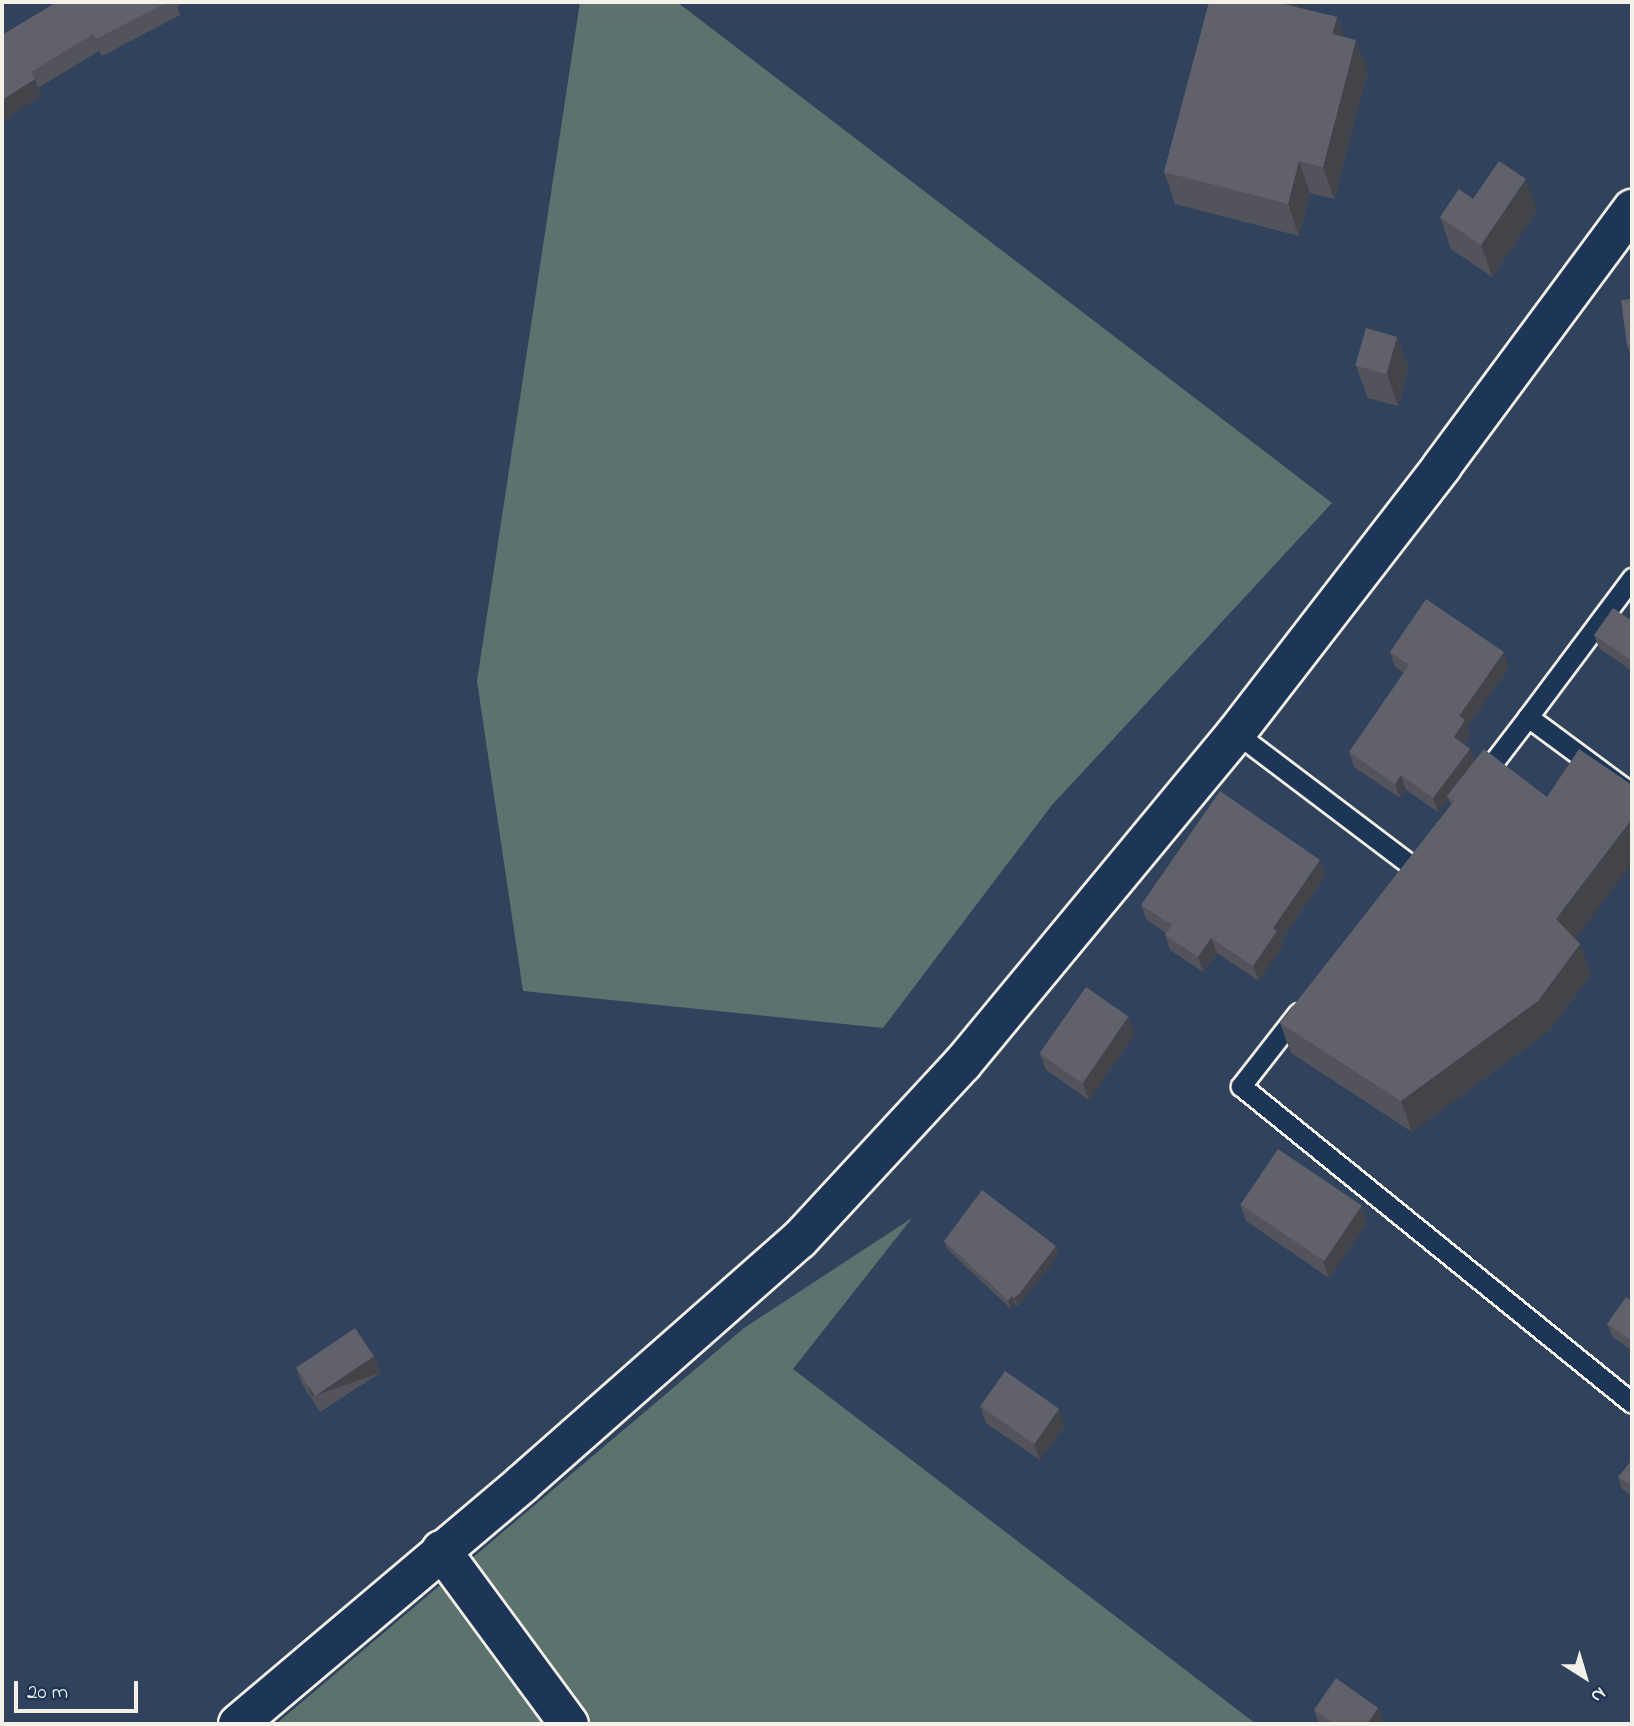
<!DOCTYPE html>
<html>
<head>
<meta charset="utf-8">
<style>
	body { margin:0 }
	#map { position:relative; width:1634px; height:1726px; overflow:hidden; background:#31425d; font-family:"Indie Flower",sans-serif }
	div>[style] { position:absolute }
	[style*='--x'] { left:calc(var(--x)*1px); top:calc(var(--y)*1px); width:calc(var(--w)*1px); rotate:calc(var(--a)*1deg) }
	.green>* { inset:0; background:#5c726e }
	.roads { filter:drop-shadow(2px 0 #f4f1e8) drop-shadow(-2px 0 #f4f1e8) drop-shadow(0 2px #f4f1e8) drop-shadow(0 -2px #f4f1e8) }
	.service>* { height:19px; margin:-9.5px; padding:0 9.5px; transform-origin:9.5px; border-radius:9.5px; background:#1d3557 }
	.minor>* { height:38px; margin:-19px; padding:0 19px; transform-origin:19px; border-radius:19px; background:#1d3557 }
	.tertiary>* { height:38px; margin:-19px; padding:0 19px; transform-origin:19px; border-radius:19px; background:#1d3557 }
	.wall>* { inset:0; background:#53535b }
	.shaded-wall>* { inset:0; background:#43444a; transform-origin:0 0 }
	.building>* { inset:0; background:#60616a; transform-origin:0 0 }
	span { translate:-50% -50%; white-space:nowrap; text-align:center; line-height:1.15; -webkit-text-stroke:5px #1d3557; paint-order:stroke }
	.frame { position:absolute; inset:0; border:4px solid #f4f1e8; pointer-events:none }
	.north { position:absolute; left:1550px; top:1642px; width:70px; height:70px; -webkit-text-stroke:5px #1d3557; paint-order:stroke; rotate:143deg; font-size:19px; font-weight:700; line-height:28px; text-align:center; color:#f4f1e8 }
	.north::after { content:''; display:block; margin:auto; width:24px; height:32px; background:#f4f1e8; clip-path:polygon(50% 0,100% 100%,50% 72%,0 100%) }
	.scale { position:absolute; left:14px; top:1681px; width:124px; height:32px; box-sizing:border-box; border:4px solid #f4f1e8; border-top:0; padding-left:9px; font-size:21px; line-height:24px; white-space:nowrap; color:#f4f1e8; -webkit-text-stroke:5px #1d3557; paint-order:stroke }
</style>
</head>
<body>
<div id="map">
	<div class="green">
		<i style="clip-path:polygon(580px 2px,677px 2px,1332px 503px,1052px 805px,883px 1028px,523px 991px,477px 681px)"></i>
		<i style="clip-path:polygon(912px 1218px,793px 1369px,1256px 1724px,276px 1724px,744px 1328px)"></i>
	</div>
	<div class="roads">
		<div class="service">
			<i style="--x:1528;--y:717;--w:174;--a:-53.2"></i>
			<i style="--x:1236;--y:733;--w:221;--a:37.1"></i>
			<i style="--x:1482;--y:777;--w:76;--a:-52.5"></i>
			<i style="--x:1528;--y:717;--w:129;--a:36.5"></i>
			<i style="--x:1298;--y:1013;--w:93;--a:128"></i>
			<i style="--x:1241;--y:1086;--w:503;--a:39.03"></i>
		</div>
		<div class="minor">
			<i style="--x:441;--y:1550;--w:216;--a:53.7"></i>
		</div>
		<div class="tertiary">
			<i style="--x:238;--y:1724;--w:373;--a:-40.2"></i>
			<i style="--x:523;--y:1483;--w:368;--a:-41.4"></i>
			<i style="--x:799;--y:1240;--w:241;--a:-47.2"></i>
			<i style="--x:963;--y:1063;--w:428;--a:-50.4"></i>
			<i style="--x:1236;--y:733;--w:337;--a:-52.3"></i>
			<i style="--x:1442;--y:466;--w:320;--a:-53.5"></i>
		</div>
	</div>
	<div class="wall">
		<i style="clip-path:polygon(57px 2px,185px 2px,177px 6px,180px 15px,102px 56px,99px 51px,38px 88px,41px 96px,2px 121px,2px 35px)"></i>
		<i style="clip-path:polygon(1209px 2px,1300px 2px,1298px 8px,1337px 17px,1344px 37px,1368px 71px,1334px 199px,1310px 193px,1299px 236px,1175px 204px,1164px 172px)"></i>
		<i style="clip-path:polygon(1473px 199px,1537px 211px,1492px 277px,1451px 249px,1440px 217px)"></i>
		<i style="clip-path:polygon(1632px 299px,1632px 361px,1627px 345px)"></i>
		<i style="clip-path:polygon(1397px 337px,1408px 368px,1398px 406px,1368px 398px,1356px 366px)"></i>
		<i style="clip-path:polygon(1632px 621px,1632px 671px,1599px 648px,1594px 635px)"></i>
		<i style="clip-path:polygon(1390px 652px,1509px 667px,1467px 727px,1470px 735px,1464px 744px,1470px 749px,1475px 761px,1576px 939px,1580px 944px,1591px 974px,1549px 1031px,1412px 1132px,1291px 1053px,1280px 1023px,1451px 805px,1448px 799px,1438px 812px,1406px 790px,1400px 798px,1354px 767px,1349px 752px,1404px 673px,1395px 667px)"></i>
		<i style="clip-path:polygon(1326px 875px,1281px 941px,1283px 946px,1259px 981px,1217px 953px,1203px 972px,1170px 950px,1165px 935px,1166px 933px,1147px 920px,1141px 905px)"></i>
		<i style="clip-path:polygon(1135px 1034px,1089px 1100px,1046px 1070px,1040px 1054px)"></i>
		<i style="clip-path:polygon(1240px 1204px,1361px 1206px,1367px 1223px,1329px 1278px,1246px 1221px)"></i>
		<i style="clip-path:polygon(944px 1241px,1059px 1254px,1022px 1302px,1018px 1306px,1015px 1304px,1011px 1309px,947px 1249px)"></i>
		<i style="clip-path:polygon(1632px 1301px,1632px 1351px,1612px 1336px,1607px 1324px)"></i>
		<i style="clip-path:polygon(374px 1356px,380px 1373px,320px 1412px,302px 1384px,296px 1367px)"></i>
		<i style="clip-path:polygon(980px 1406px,1065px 1426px,1040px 1460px,986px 1423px)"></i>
		<i style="clip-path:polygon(1632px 1460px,1632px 1496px,1622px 1489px,1618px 1477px)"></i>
		<i style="clip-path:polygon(1378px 1708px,1384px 1724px,1319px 1724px,1314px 1710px)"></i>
	</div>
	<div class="shaded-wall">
		<i style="clip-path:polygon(1280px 2px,1300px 2px,1291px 34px)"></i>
		<i style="clip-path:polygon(1337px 17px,1348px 49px,1332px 34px)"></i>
		<i style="clip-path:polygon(1356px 40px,1368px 71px,1334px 199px,1323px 167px)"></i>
		<i style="clip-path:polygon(35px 79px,41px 96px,2px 121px,2px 100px)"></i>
		<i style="clip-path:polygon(1299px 161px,1310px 193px,1299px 236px,1288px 204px)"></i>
		<i style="clip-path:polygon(1526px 179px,1537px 211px,1492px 277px,1481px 245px)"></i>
		<i style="clip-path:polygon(1397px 337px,1408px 368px,1398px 406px,1387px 374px)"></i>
		<i style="clip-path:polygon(1504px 652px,1509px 667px,1467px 727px,1470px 735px,1459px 751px,1454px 737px,1459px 716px)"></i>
		<i style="clip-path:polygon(1470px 749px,1476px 764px,1447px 796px,1448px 799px,1438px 812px,1433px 798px)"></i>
		<i style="clip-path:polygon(1401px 775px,1406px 790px,1400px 798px,1395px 784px)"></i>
		<i style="clip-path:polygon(1632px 819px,1632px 864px,1567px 950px,1556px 919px)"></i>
		<i style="clip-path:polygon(1320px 860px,1326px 875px,1281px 941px,1283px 946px,1259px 981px,1253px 966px,1273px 928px)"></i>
		<i style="clip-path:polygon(1211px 938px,1217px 953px,1203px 972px,1198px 957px)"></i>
		<i style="clip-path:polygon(1580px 944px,1591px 974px,1549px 1031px,1412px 1132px,1401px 1101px)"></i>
		<i style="clip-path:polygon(1129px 1017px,1135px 1034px,1089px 1100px,1083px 1083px)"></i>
		<i style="clip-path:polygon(1361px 1206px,1367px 1223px,1329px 1278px,1323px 1261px)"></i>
		<i style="clip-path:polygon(1056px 1246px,1059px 1254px,1022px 1302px,1018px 1306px,1014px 1298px)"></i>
		<i style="clip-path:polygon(1012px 1296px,1015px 1304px,1011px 1309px,1008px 1300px)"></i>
		<i style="left:374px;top:1356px;width:18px;height:72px;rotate:71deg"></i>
		<i style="clip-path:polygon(1059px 1409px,1065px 1426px,1040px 1460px,1034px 1444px)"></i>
		<i style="clip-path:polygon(1378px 1708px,1384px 1724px,1367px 1724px)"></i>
	</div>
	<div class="building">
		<i style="clip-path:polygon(57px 2px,168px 2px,96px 39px,93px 34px,31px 72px,35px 79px,2px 100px,2px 35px)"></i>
		<i style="clip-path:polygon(1209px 2px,1280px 2px,1280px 3px,1337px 17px,1332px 34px,1356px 40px,1323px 167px,1299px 161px,1288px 204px,1164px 172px)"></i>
		<i style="clip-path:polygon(1499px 161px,1526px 179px,1481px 245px,1440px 217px,1459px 189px,1473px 199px)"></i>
		<i style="clip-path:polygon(1632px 299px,1632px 345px,1627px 345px,1621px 300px)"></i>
		<i style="left:1366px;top:328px;width:32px;height:39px;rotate:16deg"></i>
		<i style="clip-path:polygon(1426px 599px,1504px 652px,1459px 716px,1465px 720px,1454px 737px,1470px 749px,1433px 798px,1401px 775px,1395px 784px,1349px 752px,1409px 665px,1390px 652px)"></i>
		<i style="clip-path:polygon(1613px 608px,1632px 621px,1632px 661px,1594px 635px)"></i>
		<i style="clip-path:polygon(1484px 749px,1547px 797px,1579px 749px,1632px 785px,1632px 819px,1556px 919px,1580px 944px,1538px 1001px,1401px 1101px,1280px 1023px,1454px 801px,1447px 796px)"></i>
		<i style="clip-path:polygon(1220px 791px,1320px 860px,1273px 928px,1277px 931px,1253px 966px,1211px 938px,1198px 957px,1165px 935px,1172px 925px,1141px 905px)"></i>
		<i style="left:1086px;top:987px;width:52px;height:81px;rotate:35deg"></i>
		<i style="left:1278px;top:1149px;width:101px;height:67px;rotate:34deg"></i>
		<i style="clip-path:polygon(982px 1190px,1056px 1246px,1019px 1294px,1014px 1298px,1012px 1296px,1008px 1300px,944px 1241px)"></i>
		<i style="clip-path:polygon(1626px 1297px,1632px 1301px,1632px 1341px,1607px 1324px)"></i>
		<i style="left:355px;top:1328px;width:34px;height:71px;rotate:56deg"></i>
		<i style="left:1005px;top:1371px;width:66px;height:43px;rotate:35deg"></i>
		<i style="clip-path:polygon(1632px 1460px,1632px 1486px,1618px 1477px)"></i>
		<i style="clip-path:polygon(1336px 1678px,1378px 1708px,1367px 1724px,1335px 1724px,1314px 1710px)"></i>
	</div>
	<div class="frame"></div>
	<div class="north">N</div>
	<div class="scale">20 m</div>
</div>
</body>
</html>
